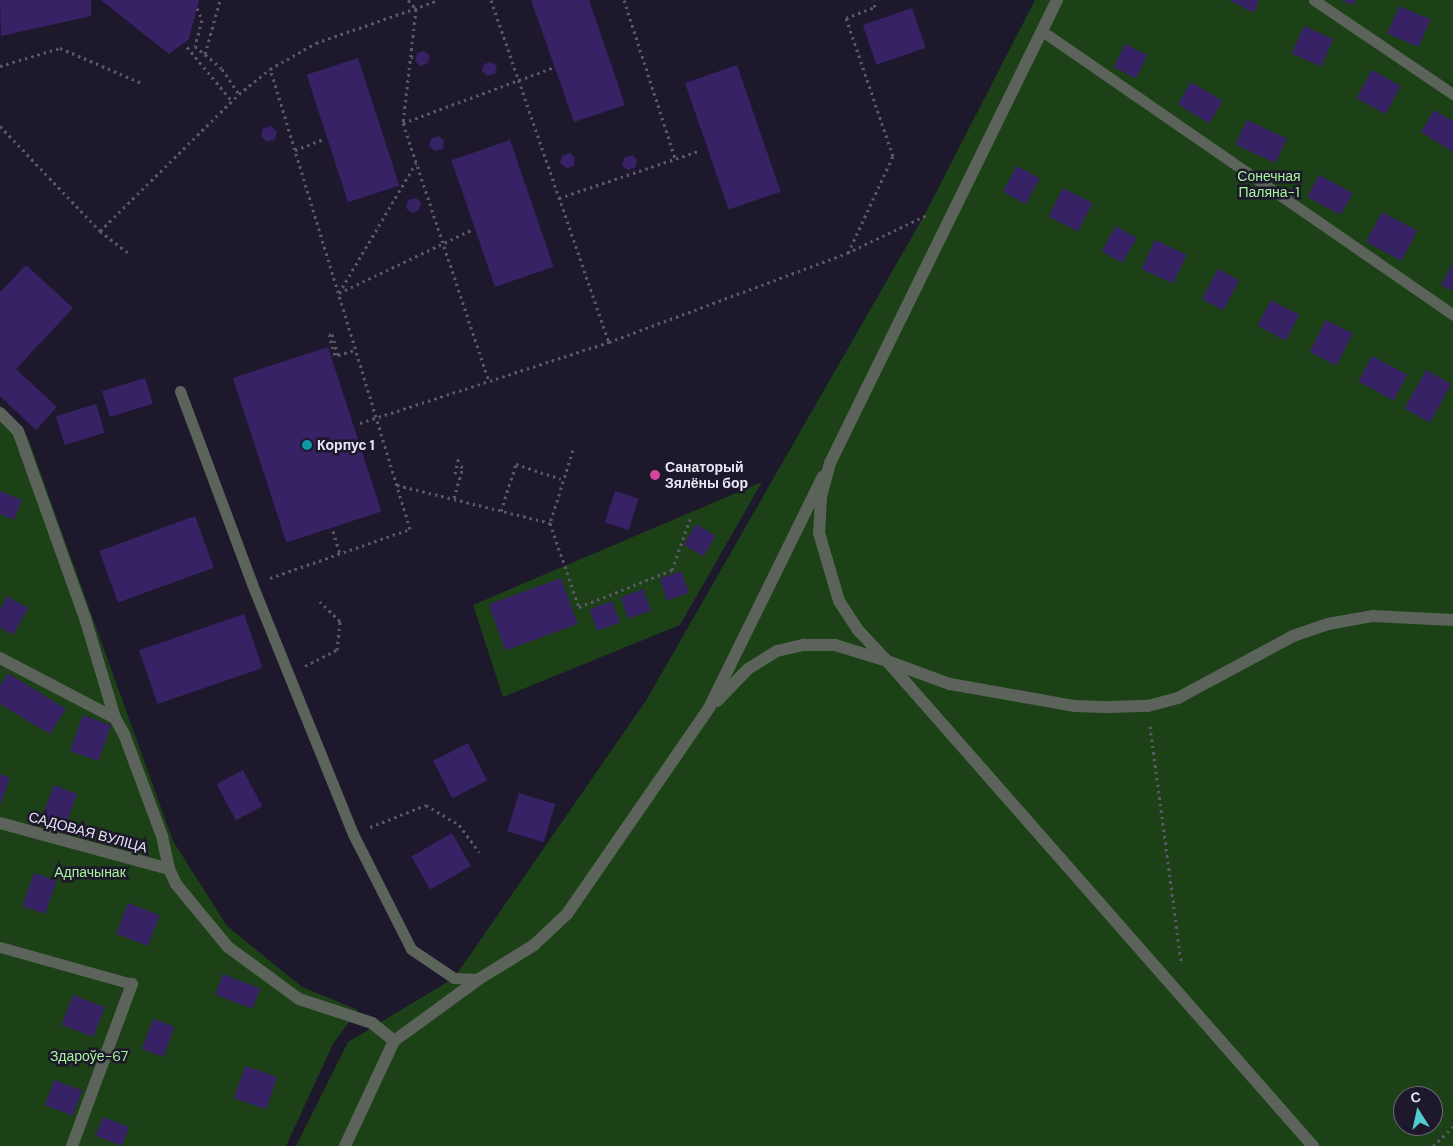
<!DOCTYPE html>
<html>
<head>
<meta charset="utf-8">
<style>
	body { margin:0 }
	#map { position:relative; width:1453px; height:1146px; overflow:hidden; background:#1d182c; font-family:"DM Sans",sans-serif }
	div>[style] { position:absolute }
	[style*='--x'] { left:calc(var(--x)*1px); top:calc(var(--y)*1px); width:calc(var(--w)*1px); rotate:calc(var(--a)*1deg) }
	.green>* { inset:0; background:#1c4117 }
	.building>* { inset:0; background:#372266; transform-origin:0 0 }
	.path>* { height:3px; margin-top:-1.5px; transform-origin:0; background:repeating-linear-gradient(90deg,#5c586a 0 2.5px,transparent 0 6.5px) }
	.service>* { height:11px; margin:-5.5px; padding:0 5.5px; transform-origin:5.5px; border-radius:5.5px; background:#5b635a }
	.minor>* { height:12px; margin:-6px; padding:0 6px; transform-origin:6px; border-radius:6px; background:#5b635a }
	.tertiary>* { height:12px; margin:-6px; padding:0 6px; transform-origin:6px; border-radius:6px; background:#5b635a }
	.dots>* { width:14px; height:14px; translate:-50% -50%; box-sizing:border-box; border:2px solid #1d182c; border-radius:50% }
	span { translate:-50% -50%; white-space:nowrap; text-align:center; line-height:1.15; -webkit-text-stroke:5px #1d182c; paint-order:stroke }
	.park-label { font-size:14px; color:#a5f499 }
	.poi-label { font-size:14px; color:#e8e6f4; font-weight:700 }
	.left { translate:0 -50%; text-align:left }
	.street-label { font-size:14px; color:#e8e6f4 }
	.north { position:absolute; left:1393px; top:1086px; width:50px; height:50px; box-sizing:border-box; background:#1d182c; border:1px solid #6e6a7c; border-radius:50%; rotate:350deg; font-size:14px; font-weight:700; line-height:20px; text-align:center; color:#e8e6f4 }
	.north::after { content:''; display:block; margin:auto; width:18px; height:22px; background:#52cdcf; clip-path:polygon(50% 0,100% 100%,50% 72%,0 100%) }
</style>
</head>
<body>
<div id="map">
	<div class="green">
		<i style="clip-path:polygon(evenodd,1035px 0,1453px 0,1453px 1146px,296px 1146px,348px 1042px,454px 978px,647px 699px,925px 214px,1035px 0,1403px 1096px,1433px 1096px,1433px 1126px,1403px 1126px,1403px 1096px)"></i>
		<i style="clip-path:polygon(0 405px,28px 438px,173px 841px,227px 926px,302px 987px,358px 1010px,333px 1044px,286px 1146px,0 1146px)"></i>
		<i style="clip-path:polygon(762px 482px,680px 625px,503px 697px,473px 605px)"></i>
	</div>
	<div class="building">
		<i style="clip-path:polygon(0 0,91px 0,91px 16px,1px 36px)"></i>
		<i style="clip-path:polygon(101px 0,199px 0,189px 39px,169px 54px)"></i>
		<i style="clip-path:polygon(531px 0,589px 0,625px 105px,574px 122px)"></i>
		<i style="clip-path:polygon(1229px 0,1259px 0,1254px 13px)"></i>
		<i style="clip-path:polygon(1341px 0,1356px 0,1353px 5px)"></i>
		<i style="left:1399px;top:6px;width:34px;height:30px;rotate:23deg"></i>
		<i style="left:912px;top:8px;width:42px;height:52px;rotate:71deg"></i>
		<i style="left:1304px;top:26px;width:32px;height:30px;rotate:24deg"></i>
		<i style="left:1125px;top:44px;width:25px;height:26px;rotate:26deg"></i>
		<i style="clip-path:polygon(424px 51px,430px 56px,428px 63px,420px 66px,415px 61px,417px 53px)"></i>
		<i style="left:358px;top:58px;width:134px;height:54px;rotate:72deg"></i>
		<i style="clip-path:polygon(491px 62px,497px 66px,495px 74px,487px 76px,482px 71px,484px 64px)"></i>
		<i style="left:737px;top:65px;width:134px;height:55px;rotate:71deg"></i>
		<i style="left:1372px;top:70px;width:33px;height:32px;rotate:29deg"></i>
		<i style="left:1191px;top:82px;width:37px;height:26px;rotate:31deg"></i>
		<i style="clip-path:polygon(1434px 110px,1453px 121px,1453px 152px,1421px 132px)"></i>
		<i style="left:1247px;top:120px;width:44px;height:27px;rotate:25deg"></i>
		<i style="clip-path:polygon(271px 126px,277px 132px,275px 139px,267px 142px,261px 136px,263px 129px)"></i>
		<i style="clip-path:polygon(439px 136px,444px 141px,443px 149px,435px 151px,429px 146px,431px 139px)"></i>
		<i style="left:510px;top:140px;width:134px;height:62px;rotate:71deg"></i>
		<i style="clip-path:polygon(570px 153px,575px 158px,574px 166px,566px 168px,560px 163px,562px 156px)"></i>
		<i style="clip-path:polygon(632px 155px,637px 160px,635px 168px,628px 170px,622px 165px,624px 158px)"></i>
		<i style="left:1017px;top:166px;width:26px;height:29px;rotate:29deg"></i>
		<i style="left:1319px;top:175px;width:38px;height:25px;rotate:28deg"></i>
		<i style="left:1063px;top:188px;width:33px;height:32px;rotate:27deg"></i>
		<i style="clip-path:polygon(416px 198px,421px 203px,419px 210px,412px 213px,406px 208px,408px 200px)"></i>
		<i style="left:1382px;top:212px;width:40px;height:34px;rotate:28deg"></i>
		<i style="left:1116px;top:226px;width:24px;height:29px;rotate:30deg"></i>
		<i style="left:1155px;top:240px;width:35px;height:32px;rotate:25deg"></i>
		<i style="clip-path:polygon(1453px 263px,1453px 291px,1441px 285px)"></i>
		<i style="clip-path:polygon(26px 265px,73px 308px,16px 369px,57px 407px,36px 430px,0 396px,0 292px)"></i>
		<i style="left:1218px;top:269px;width:24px;height:34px;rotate:28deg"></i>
		<i style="left:1271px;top:300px;width:32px;height:29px;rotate:28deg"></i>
		<i style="left:1326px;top:320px;width:30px;height:36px;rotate:27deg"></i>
		<i style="left:328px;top:347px;width:173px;height:100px;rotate:72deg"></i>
		<i style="left:1372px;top:356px;width:40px;height:29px;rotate:28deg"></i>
		<i style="left:1426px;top:370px;width:29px;height:44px;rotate:29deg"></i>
		<i style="left:145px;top:378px;width:27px;height:45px;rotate:73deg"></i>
		<i style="left:96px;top:404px;width:30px;height:42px;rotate:73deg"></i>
		<i style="clip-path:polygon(0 491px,22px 500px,14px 520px,0 514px)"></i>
		<i style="left:615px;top:491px;width:25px;height:33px;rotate:18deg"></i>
		<i style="left:195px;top:516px;width:55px;height:102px;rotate:70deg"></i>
		<i style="left:696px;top:524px;width:23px;height:24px;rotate:31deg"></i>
		<i style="left:681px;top:571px;width:23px;height:23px;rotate:70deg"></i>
		<i style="left:561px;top:578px;width:49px;height:77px;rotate:70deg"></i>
		<i style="left:643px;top:589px;width:23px;height:24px;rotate:70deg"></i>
		<i style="clip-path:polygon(7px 596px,28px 608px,13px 635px,0 627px,0 610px)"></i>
		<i style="left:612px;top:601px;width:23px;height:24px;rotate:70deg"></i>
		<i style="left:244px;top:614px;width:57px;height:111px;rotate:71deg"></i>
		<i style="clip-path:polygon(8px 673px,66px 709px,50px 734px,0 704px,0 686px)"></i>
		<i style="left:83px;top:715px;width:30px;height:38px;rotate:20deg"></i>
		<i style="left:468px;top:743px;width:42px;height:39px;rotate:63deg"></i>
		<i style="left:243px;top:770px;width:41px;height:30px;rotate:62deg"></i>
		<i style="clip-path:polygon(0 774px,10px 778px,0 806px)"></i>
		<i style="left:54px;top:785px;width:25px;height:36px;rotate:21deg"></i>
		<i style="left:519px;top:793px;width:38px;height:40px;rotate:17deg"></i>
		<i style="left:452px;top:833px;width:38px;height:47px;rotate:60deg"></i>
		<i style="left:34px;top:873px;width:24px;height:35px;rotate:19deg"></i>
		<i style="left:128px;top:903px;width:34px;height:33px;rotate:21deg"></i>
		<i style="left:223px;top:974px;width:40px;height:22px;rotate:21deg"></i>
		<i style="left:73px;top:995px;width:34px;height:32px;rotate:21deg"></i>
		<i style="left:153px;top:1019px;width:23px;height:32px;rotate:20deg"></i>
		<i style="left:245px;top:1066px;width:34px;height:34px;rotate:19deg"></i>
		<i style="left:54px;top:1080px;width:30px;height:27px;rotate:20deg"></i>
		<i style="left:103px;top:1117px;width:28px;height:20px;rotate:21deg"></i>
	</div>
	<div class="path">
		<i style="--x:408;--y:0;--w:12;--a:48"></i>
		<i style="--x:416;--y:9;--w:115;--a:96.5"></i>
		<i style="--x:403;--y:123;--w:270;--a:71.6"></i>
		<i style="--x:491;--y:0;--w:362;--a:71"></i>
		<i style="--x:624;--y:0;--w:166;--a:72.1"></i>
		<i style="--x:197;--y:8;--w:13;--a:67"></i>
		<i style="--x:202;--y:20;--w:27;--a:105"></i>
		<i style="--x:195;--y:46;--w:35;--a:40"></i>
		<i style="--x:222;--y:69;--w:30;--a:56"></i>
		<i style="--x:187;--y:47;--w:70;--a:50.2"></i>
		<i style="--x:205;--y:54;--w:56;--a:-74.5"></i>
		<i style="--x:411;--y:57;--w:5;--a:0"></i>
		<i style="--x:0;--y:66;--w:63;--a:-16.7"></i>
		<i style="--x:60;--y:48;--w:91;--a:23.2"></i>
		<i style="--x:403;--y:123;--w:159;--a:-20.3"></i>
		<i style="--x:0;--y:126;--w:145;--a:46.4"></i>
		<i style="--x:100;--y:231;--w:195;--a:-44.6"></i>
		<i style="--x:239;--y:94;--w:40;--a:-39"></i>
		<i style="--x:270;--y:69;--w:53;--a:-29.5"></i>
		<i style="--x:316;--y:43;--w:130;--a:-19.3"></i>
		<i style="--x:295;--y:150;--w:30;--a:-21"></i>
		<i style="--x:559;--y:198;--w:148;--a:-18.6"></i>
		<i style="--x:100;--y:231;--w:36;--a:38"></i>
		<i style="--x:848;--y:253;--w:107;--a:-65.1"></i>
		<i style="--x:893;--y:156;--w:146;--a:-108.8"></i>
		<i style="--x:846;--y:18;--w:31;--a:-21"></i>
		<i style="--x:875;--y:7;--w:7;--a:-106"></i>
		<i style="--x:339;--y:293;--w:151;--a:-59.4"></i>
		<i style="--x:339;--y:293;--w:146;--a:-25.5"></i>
		<i style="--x:335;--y:355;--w:21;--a:-107"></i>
		<i style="--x:329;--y:335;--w:3;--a:-18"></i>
		<i style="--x:332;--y:334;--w:22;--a:74"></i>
		<i style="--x:338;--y:355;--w:19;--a:-16"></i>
		<i style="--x:360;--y:423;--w:262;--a:-18"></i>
		<i style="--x:609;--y:342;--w:254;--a:-20.5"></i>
		<i style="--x:847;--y:253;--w:91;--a:-25.4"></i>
		<i style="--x:573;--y:450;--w:77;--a:107.5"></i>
		<i style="--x:550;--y:523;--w:89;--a:71"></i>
		<i style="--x:579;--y:607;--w:100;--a:-21.7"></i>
		<i style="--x:672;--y:570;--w:54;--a:-70.6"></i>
		<i style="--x:455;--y:474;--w:17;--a:-77"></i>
		<i style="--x:397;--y:485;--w:158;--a:13.9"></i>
		<i style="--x:454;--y:498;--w:32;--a:-74"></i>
		<i style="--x:463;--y:467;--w:6;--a:-162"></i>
		<i style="--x:501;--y:511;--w:49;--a:-72.3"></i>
		<i style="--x:516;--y:464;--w:47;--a:18.4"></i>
		<i style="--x:333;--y:531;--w:24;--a:73"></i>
		<i style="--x:270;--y:578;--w:148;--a:-19.3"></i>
		<i style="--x:410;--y:529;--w:481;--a:-106.9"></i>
		<i style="--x:305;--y:666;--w:36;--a:-27"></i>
		<i style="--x:337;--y:650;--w:29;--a:-84"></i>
		<i style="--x:340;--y:621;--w:28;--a:-136"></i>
		<i style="--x:1150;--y:726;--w:239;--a:82.5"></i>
		<i style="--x:370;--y:827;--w:60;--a:-21.4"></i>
		<i style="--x:426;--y:805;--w:39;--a:31"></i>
		<i style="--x:459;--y:825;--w:34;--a:53"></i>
		<i style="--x:1433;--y:1146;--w:28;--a:-44"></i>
	</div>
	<div class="service">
		<i style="--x:1314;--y:0;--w:168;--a:34.1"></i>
		<i style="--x:1042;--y:31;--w:500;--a:34.6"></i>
		<i style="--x:180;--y:391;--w:206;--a:69.5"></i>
		<i style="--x:252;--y:584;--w:270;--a:68"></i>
		<i style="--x:353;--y:834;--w:129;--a:63.2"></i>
		<i style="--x:411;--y:949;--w:52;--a:34"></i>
		<i style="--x:454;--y:978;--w:25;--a:2"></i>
		<i style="--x:0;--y:947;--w:137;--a:15.7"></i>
	</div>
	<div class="minor">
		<i style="--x:0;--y:413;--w:25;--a:45"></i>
		<i style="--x:18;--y:431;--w:199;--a:70.3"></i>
		<i style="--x:85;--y:618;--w:104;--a:73.3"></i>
		<i style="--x:115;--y:718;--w:18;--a:61"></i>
		<i style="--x:124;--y:734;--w:109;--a:69.6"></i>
		<i style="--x:162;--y:836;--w:34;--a:78"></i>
		<i style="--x:169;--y:869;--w:17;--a:65"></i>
		<i style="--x:176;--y:884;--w:82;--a:50.5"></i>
		<i style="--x:228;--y:947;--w:88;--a:36.2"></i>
		<i style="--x:299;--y:999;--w:77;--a:18.2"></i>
		<i style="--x:372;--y:1023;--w:28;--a:39"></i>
		<i style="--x:0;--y:658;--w:130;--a:27.6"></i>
		<i style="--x:717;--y:701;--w:45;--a:-45.9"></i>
		<i style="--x:748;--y:669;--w:34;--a:-32"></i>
		<i style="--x:777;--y:651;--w:28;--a:-13"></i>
		<i style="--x:804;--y:645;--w:31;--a:0"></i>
		<i style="--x:835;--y:645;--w:54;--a:17.1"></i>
		<i style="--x:887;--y:661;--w:646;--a:48.71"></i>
		<i style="--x:0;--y:823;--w:175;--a:15.2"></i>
		<i style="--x:72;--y:1146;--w:173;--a:-69.7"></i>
		<i style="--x:345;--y:1146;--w:116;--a:-65"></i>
		<i style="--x:394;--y:1041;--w:105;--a:-36.1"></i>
		<i style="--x:479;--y:979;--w:65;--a:-31.7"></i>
		<i style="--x:534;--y:945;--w:45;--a:-43.2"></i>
		<i style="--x:567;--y:914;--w:250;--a:-55.4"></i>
		<i style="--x:709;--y:708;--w:258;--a:-63.8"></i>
	</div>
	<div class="tertiary">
		<i style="--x:1057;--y:0;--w:516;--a:116.12"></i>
		<i style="--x:830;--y:463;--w:35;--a:105"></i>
		<i style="--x:821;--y:497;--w:36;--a:93"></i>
		<i style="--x:819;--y:533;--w:71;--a:73.6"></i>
		<i style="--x:839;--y:601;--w:35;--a:57"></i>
		<i style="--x:858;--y:630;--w:42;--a:46.9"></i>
		<i style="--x:887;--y:661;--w:67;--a:20.1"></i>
		<i style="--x:950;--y:684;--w:127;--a:10"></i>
		<i style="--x:1075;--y:706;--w:35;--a:2"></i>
		<i style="--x:1110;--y:707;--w:38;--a:-2"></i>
		<i style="--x:1148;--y:706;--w:31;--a:-15"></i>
		<i style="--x:1178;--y:698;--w:131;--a:-28.3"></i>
		<i style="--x:1293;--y:636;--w:37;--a:-19"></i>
		<i style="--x:1328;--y:624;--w:46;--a:-10.1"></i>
		<i style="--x:1373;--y:616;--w:80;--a:2.9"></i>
	</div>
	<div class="dots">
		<i style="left:307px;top:445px;background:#0f9aa8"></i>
		<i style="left:655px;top:475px;background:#d1479c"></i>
	</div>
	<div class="park-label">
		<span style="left:1269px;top:184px">Сонечная<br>Паляна-1</span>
		<span style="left:90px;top:872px">Адпачынак</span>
		<span style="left:89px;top:1056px">Здароўе-67</span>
	</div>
	<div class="poi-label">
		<span class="left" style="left:317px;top:445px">Корпус 1</span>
		<span class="left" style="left:665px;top:475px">Санаторый<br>Зялёны бор</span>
	</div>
	<div class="street-label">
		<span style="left:88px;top:832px;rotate:15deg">САДОВАЯ ВУЛІЦА</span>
	</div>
	<div class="north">С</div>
</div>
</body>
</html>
